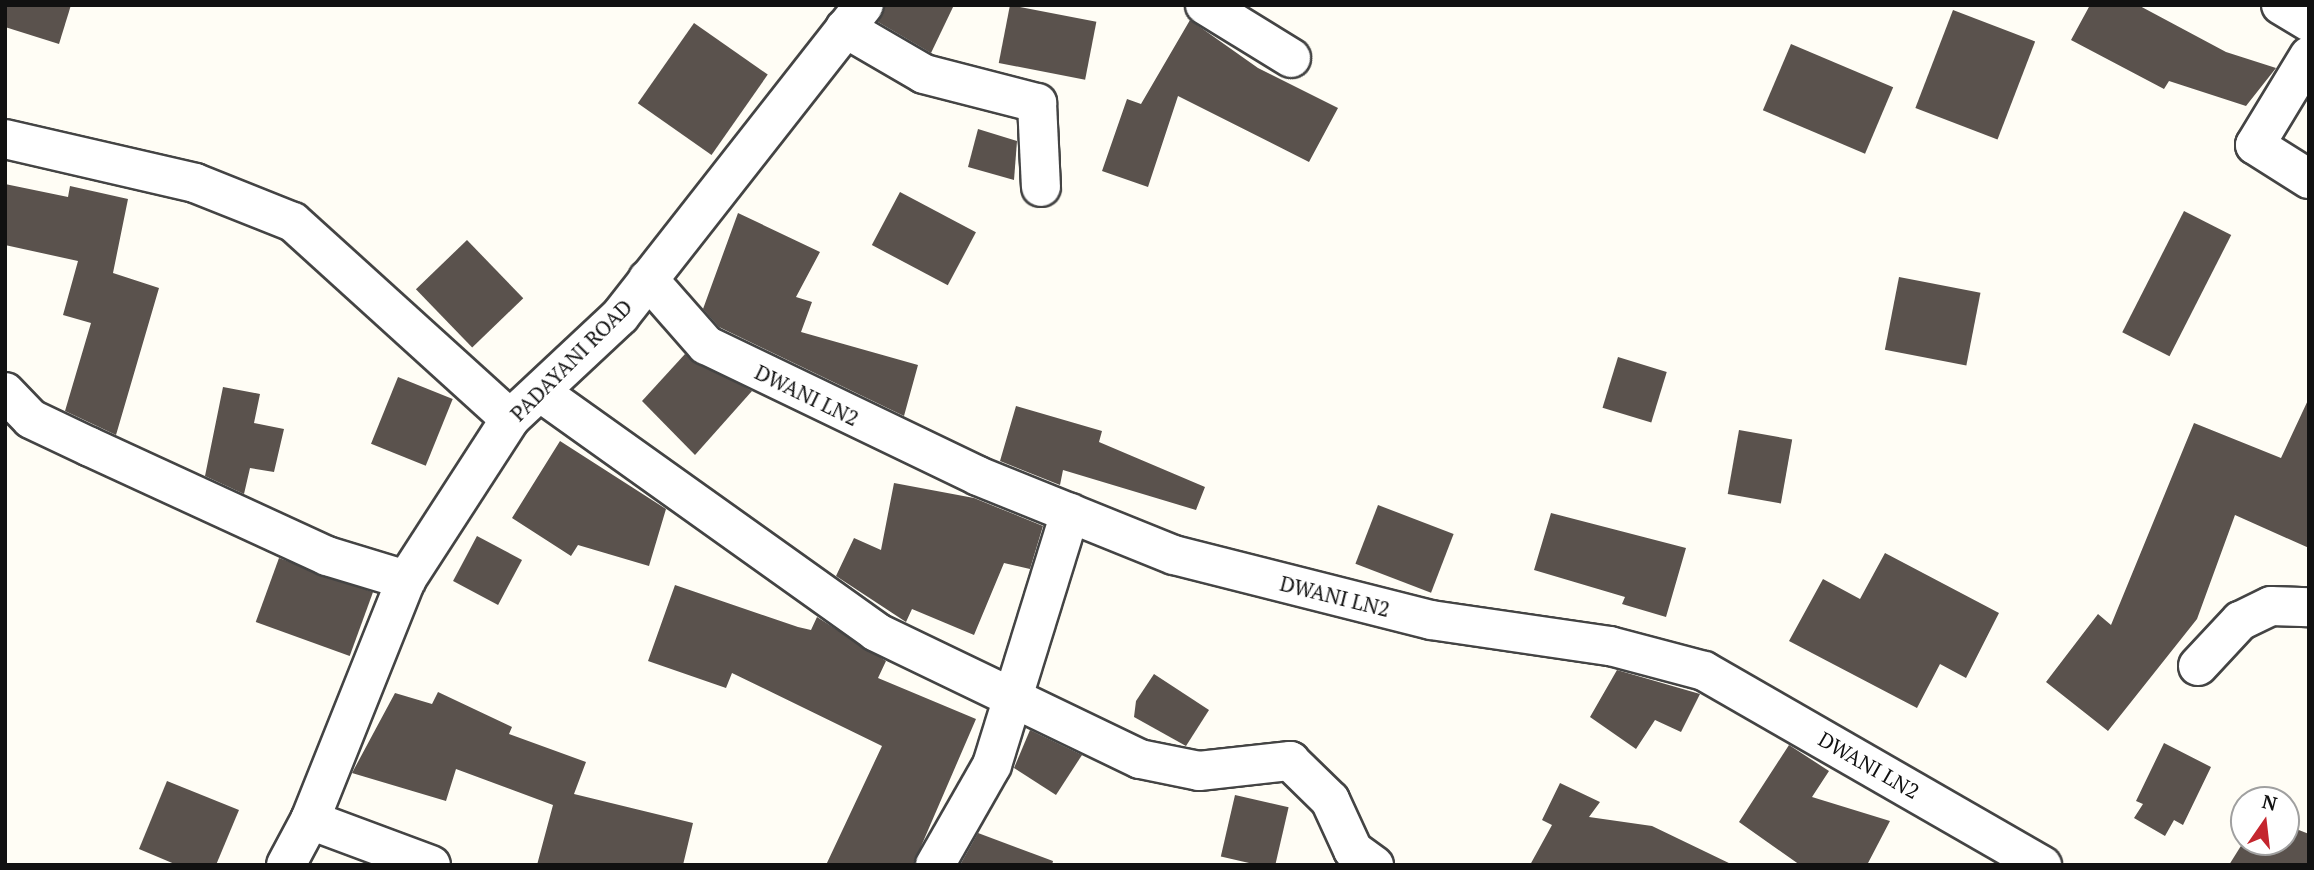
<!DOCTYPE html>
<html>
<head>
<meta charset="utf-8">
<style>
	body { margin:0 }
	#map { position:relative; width:2314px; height:870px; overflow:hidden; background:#fffdf5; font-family:"PT Serif",serif }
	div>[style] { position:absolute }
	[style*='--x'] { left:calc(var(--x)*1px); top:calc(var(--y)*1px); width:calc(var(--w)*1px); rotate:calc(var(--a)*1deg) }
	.building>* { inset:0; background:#5a524d; transform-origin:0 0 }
	.roads { filter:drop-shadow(2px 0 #444) drop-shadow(-2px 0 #444) drop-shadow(0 2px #444) drop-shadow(0 -2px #444) }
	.minor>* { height:38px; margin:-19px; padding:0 19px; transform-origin:19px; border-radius:19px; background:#fff }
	span { translate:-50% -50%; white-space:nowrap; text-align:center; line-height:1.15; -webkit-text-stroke:7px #fff; paint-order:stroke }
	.street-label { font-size:21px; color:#111 }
	.frame { position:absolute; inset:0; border:7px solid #111; pointer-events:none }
	.north { position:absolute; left:2230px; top:786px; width:70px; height:70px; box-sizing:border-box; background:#fff; border:2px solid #a0a0a0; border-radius:50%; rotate:14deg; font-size:19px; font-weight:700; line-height:28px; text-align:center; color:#111 }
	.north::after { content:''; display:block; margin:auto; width:24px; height:32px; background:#c4262e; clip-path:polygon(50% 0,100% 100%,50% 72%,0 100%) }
</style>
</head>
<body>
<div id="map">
	<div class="building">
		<i style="clip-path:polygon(5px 5px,71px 5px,59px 44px,5px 27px)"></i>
		<i style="clip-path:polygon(885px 5px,954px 5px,931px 53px,878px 22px)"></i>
		<i style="left:1010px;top:5px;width:88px;height:59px;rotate:11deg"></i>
		<i style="clip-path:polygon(2090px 5px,2138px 5px,2226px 52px,2276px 68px,2246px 106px,2169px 81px,2164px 89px,2071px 40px)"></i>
		<i style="left:1953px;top:10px;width:88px;height:105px;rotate:21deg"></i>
		<i style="clip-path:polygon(1190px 20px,1258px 68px,1338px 108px,1309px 162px,1178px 96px,1148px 187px,1102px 171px,1127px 99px,1141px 104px)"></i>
		<i style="left:694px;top:23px;width:90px;height:98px;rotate:35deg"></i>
		<i style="left:1791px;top:44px;width:111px;height:72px;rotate:23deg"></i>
		<i style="clip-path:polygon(978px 129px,1017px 141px,1014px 180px,968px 167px)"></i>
		<i style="clip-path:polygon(5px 184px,68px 197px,70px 186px,128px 199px,113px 273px,159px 288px,116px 435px,65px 411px,91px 323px,63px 315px,78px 261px,5px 245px)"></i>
		<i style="left:900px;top:192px;width:86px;height:60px;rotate:28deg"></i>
		<i style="left:2184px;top:211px;width:53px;height:136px;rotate:27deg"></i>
		<i style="clip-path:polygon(738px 213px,820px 252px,796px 297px,812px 302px,801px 332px,918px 365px,904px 416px,719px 327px,703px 309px)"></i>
		<i style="left:467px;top:240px;width:81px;height:71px;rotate:46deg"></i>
		<i style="left:1899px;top:277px;width:83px;height:74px;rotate:11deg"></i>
		<i style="clip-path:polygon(685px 354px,752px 391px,695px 455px,642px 401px)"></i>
		<i style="left:1618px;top:357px;width:51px;height:53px;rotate:17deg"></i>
		<i style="left:398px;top:377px;width:59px;height:72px;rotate:22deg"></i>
		<i style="clip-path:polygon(223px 387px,260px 394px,254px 423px,284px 429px,274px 472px,250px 468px,244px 494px,205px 476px)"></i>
		<i style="clip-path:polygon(2309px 398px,2309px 548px,2235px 515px,2197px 619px,2108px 731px,2046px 682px,2098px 614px,2111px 625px,2194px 423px,2281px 458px)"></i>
		<i style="clip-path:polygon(1016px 406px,1102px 431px,1099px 442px,1205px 487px,1196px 510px,1063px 470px,1060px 485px,1000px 461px)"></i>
		<i style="left:1739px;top:430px;width:54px;height:65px;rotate:10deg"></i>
		<i style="clip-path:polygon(560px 441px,666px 509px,649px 566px,578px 545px,571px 556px,512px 518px)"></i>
		<i style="clip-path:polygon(894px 483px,974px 498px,1043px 526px,1030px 569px,1004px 563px,974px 635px,912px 609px,906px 622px,836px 576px,854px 538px,881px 550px)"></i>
		<i style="left:1378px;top:505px;width:81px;height:63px;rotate:21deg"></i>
		<i style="clip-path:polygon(1551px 513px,1686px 548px,1666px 617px,1622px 604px,1625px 597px,1534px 570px)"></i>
		<i style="left:477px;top:536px;width:51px;height:51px;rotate:28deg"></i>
		<i style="clip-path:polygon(1885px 553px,1999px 613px,1966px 678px,1940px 664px,1917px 708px,1789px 641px,1823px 579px,1860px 599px)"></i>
		<i style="left:279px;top:558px;width:100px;height:68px;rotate:20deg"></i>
		<i style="clip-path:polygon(675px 585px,798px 627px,811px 630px,817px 617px,886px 661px,878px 678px,976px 719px,913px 865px,826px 865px,882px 746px,732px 673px,726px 688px,648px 661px)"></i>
		<i style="clip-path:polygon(1617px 670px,1700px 694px,1681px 732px,1655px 720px,1636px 749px,1590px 717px)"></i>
		<i style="clip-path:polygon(1154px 674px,1209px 710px,1186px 746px,1134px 717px,1136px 701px)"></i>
		<i style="clip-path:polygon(438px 692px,512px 727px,509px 734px,586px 762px,574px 794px,693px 823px,683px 865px,537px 865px,553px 805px,456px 769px,446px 801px,352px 773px,395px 693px,432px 704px)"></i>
		<i style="clip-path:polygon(1030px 730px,1082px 755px,1056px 795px,1014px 768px)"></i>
		<i style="clip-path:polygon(2164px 743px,2211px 767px,2183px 825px,2174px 820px,2165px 836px,2134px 818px,2143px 804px,2136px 801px)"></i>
		<i style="clip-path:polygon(1789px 745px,1829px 771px,1812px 797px,1890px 821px,1867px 865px,1800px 865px,1739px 822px)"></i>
		<i style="clip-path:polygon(167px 781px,239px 810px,216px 865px,177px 865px,139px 849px)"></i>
		<i style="clip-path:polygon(1560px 783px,1600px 802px,1589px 817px,1652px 826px,1733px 865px,1530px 865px,1552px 825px,1542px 820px)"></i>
		<i style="left:1235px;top:795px;width:55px;height:63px;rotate:13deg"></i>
		<i style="clip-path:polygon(2286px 825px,2309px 834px,2309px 865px,2229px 865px,2244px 841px,2286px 842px)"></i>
		<i style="clip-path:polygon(978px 833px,1053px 861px,1052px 865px,960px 865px)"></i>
	</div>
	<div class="roads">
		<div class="minor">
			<i style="--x:1205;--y:5;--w:101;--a:31.6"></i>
			<i style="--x:2281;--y:5;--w:33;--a:31"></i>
			<i style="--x:845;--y:28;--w:91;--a:30.2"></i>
			<i style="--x:924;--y:74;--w:117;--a:14.4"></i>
			<i style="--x:1037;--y:103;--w:84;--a:87.3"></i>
			<i style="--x:2309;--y:56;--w:104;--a:121.2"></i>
			<i style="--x:2255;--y:145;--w:64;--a:32.2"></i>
			<i style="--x:5;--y:139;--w:195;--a:13"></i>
			<i style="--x:195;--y:183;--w:105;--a:21.7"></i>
			<i style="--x:293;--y:222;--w:293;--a:42.2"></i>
			<i style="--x:648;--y:279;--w:88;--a:48.7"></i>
			<i style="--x:706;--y:345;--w:302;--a:25.7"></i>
			<i style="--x:978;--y:476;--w:211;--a:22"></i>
			<i style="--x:1174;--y:555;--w:265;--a:14.2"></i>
			<i style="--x:1431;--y:620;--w:181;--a:8.3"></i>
			<i style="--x:1610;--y:646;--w:97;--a:14.9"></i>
			<i style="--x:1704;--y:671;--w:390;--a:29.9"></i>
			<i style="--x:5;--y:392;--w:37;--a:46"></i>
			<i style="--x:31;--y:419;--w:65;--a:25.4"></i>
			<i style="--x:90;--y:447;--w:261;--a:24.7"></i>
			<i style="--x:327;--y:556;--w:83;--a:16.9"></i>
			<i style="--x:540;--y:392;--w:413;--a:35.5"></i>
			<i style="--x:876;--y:632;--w:293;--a:25.7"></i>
			<i style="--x:1140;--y:759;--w:60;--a:11.5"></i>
			<i style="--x:1199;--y:771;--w:92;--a:-6.3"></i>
			<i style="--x:1290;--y:761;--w:56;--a:44.3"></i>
			<i style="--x:1330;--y:800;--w:55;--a:65.3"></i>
			<i style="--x:1353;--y:850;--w:26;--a:36"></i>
			<i style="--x:2198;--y:666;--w:62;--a:-47"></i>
			<i style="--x:2240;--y:621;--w:34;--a:-26"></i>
			<i style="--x:2271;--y:606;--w:38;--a:2"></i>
			<i style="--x:310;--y:820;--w:129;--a:20.4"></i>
			<i style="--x:286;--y:865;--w:51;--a:-61.9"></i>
			<i style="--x:310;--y:820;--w:258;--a:-68.2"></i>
			<i style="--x:406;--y:580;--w:192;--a:-57.1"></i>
			<i style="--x:510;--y:419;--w:151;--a:-43.1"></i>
			<i style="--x:620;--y:316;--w:395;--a:-51.9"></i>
			<i style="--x:935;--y:865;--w:115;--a:-60.3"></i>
			<i style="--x:992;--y:765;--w:264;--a:-72.8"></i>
		</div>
	</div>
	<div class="street-label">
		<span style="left:571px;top:360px;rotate:-45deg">PADAYANI ROAD</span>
		<span style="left:807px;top:395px;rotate:26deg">DWANI LN2</span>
		<span style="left:1335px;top:596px;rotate:14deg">DWANI LN2</span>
		<span style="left:1869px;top:765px;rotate:30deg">DWANI LN2</span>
	</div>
	<div class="frame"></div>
	<div class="north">N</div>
</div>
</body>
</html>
